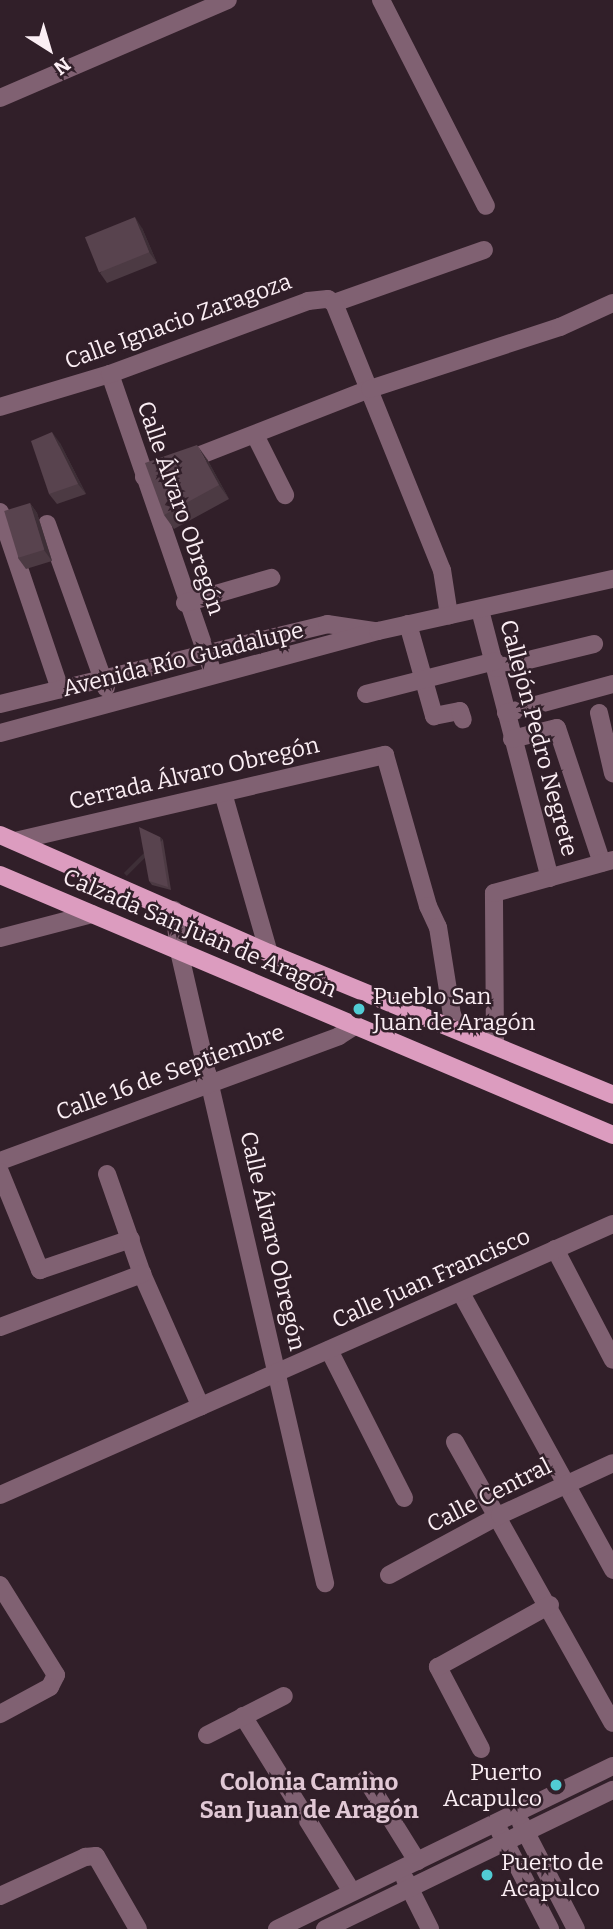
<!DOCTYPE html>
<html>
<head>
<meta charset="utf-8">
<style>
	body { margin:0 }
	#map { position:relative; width:613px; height:1929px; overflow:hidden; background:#311f29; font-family:Bitter,serif }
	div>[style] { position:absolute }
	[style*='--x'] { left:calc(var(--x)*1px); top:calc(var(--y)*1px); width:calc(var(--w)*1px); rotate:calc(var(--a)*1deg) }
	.minor>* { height:18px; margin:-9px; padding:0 9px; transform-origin:9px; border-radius:9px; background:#806172 }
	.major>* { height:18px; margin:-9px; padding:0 9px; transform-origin:9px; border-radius:9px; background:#dc9cbf }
	.wall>* { inset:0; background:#4c3a43 }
	.shaded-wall>* { inset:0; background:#3e2f37; transform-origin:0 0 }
	.building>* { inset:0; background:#58434e; transform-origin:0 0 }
	.dots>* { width:19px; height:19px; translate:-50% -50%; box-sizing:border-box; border:4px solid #311f29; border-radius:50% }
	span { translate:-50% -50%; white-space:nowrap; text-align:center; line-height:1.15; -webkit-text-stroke:5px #311f29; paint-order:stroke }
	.street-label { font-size:23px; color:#fbeef4 }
	.poi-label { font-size:23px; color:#fbeef4 }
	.left { translate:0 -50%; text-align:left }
	.right { translate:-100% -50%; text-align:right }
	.neighbourhood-label { font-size:24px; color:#e1c8d5; font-weight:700 }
	.north { position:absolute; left:14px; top:14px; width:70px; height:70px; -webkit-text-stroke:5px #311f29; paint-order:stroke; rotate:143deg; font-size:19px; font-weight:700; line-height:28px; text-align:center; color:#fbeef4 }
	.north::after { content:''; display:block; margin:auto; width:24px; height:32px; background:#fbeef4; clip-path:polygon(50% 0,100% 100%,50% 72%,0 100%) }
</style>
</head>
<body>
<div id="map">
	<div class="minor">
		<i style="--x:381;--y:0;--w:231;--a:63"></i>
		<i style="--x:0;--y:98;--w:248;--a:-23.3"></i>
		<i style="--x:334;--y:303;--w:159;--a:-19.5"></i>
		<i style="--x:110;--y:374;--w:311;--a:71"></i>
		<i style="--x:0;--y:407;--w:115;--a:-16.7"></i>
		<i style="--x:110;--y:374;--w:211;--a:-20.2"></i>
		<i style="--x:308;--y:301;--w:20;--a:-6"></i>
		<i style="--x:328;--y:299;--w:7;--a:34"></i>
		<i style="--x:334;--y:303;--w:288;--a:68"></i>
		<i style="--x:442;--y:570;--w:46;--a:81.2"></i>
		<i style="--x:256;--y:437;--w:65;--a:63.4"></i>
		<i style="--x:144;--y:477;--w:243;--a:-21.3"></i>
		<i style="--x:370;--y:389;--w:200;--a:-18.1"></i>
		<i style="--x:560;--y:327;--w:58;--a:-24.4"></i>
		<i style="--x:0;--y:512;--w:187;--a:71.3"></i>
		<i style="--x:47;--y:524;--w:174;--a:70.2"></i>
		<i style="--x:185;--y:603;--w:90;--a:-16.2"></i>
		<i style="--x:480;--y:610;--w:277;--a:75.4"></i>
		<i style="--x:408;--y:624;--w:96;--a:74.2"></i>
		<i style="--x:434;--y:716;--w:26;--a:-11"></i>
		<i style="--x:460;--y:711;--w:9;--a:72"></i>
		<i style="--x:496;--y:668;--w:101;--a:-13.8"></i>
		<i style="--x:366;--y:694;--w:133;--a:-14.3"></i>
		<i style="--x:0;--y:704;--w:337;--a:-13.7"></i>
		<i style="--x:327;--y:624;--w:49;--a:8.3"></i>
		<i style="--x:506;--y:713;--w:111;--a:-15.2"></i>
		<i style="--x:599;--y:713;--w:62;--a:76.9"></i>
		<i style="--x:0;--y:733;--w:392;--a:-15.1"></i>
		<i style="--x:378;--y:631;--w:241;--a:-12.5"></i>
		<i style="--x:512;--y:739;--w:46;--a:-13.7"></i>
		<i style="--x:557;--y:728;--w:142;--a:71.6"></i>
		<i style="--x:223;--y:793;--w:166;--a:74"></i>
		<i style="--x:15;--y:841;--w:380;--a:-13.1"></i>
		<i style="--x:385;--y:755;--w:157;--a:74.1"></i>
		<i style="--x:428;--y:906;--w:23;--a:65"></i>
		<i style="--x:438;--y:927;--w:89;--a:81"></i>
		<i style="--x:452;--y:1015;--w:17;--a:65"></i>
		<i style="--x:174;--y:910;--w:41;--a:83"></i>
		<i style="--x:179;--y:951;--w:649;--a:76.99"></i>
		<i style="--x:0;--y:938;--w:95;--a:-14.6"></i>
		<i style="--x:495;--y:1045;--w:152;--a:-90.4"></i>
		<i style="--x:494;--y:893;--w:123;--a:-15.5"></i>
		<i style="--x:0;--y:1161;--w:361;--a:-20.2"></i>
		<i style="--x:339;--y:1036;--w:20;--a:-33"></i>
		<i style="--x:0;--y:1172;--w:106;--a:67.8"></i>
		<i style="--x:40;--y:1270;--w:96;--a:-18.8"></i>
		<i style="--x:107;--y:1174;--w:106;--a:70.7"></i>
		<i style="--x:142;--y:1274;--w:145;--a:66.1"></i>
		<i style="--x:555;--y:1249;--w:125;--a:62.4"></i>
		<i style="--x:461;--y:1293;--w:316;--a:61.2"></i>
		<i style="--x:0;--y:1327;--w:152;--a:-20.5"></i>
		<i style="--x:329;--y:1350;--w:166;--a:63.1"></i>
		<i style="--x:455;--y:1442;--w:322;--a:60.7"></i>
		<i style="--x:0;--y:1495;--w:670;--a:-23.85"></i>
		<i style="--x:389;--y:1575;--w:126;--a:-28.4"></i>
		<i style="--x:500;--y:1515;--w:124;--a:-24.7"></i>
		<i style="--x:0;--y:1585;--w:106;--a:58.1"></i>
		<i style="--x:56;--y:1675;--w:13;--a:117"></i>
		<i style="--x:50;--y:1687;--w:57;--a:151.6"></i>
		<i style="--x:243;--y:1716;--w:207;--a:58.2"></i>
		<i style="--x:207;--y:1735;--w:86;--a:-26.9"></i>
		<i style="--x:481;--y:1749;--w:93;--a:-117.7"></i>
		<i style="--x:438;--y:1667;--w:128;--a:-29"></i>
		<i style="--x:366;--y:1779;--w:97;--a:58.1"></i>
		<i style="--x:521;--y:1823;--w:119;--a:62.6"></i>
		<i style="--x:500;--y:1832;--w:109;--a:62.7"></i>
		<i style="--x:405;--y:1879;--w:56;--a:63.4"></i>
		<i style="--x:0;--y:1896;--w:94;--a:-24.6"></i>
		<i style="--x:85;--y:1857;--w:11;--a:-5"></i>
		<i style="--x:96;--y:1856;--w:84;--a:60.1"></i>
		<i style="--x:277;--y:1929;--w:373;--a:-25.9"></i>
		<i style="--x:325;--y:1929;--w:320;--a:-25.8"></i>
	</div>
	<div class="major">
		<i style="--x:0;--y:835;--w:294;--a:23.7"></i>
		<i style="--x:269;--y:953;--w:372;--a:22.4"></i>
		<i style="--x:0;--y:875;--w:666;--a:22.98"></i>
	</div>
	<div class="wall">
		<i style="clip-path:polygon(142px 228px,157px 263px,107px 283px,100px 273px)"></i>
		<i style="clip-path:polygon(60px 443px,86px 494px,57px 504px,49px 494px)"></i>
		<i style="clip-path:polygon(207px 459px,229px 499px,174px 529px,164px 515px)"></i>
		<i style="clip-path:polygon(30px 503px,37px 513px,52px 561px,26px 569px,18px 558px)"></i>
		<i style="clip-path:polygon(160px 837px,163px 840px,171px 890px,152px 885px,149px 881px)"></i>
	</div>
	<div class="shaded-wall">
		<i style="clip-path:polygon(135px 217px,142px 228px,157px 263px,149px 252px)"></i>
		<i style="clip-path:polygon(52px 432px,60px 443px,86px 494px,78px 484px)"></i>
		<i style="clip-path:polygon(197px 445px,207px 459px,229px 499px,219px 485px)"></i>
		<i style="clip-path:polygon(30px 503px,37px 513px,52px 561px,44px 550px)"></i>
		<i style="left:160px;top:837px;width:4px;height:51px;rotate:45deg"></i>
	</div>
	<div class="building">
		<i style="left:135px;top:217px;width:38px;height:54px;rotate:68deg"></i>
		<i style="clip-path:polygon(52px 432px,78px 484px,49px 494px,31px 441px)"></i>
		<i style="clip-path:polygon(197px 445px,219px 485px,164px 515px,145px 463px)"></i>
		<i style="left:30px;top:503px;width:49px;height:27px;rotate:73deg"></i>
		<i style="clip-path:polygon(139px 827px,160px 837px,168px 887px,149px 881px)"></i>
	</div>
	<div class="dots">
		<i style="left:359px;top:1009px;background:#51ccd4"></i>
		<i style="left:556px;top:1785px;background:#51ccd4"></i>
		<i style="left:487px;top:1875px;background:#51ccd4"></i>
	</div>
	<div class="street-label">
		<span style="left:178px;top:321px;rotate:-20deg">Calle Ignacio Zaragoza</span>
		<span style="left:181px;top:508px;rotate:71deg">Calle Álvaro Obregón</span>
		<span style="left:183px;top:659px;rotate:-14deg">Avenida Río Guadalupe</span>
		<span style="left:539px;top:738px;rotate:75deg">Callejón Pedro Negrete</span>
		<span style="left:194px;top:773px;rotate:-13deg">Cerrada Álvaro Obregón</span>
		<span style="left:200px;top:933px;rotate:23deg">Calzada San Juan de Aragón</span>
		<span style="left:170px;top:1072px;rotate:-20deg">Calle 16 de Septiembre</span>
		<span style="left:273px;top:1241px;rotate:77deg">Calle Álvaro Obregón</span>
		<span style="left:431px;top:1278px;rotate:-24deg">Calle Juan Francisco</span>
		<span style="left:489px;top:1495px;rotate:-27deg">Calle Central</span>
	</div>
	<div class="poi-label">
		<span class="left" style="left:373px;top:1009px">Pueblo San<br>Juan de Aragón</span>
		<span class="right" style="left:542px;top:1785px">Puerto<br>Acapulco</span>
		<span class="left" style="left:501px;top:1875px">Puerto de<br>Acapulco</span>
	</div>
	<div class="neighbourhood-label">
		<span style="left:309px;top:1797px">Colonia Camino<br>San Juan de Aragón</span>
	</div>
	<div class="north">N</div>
</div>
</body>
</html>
